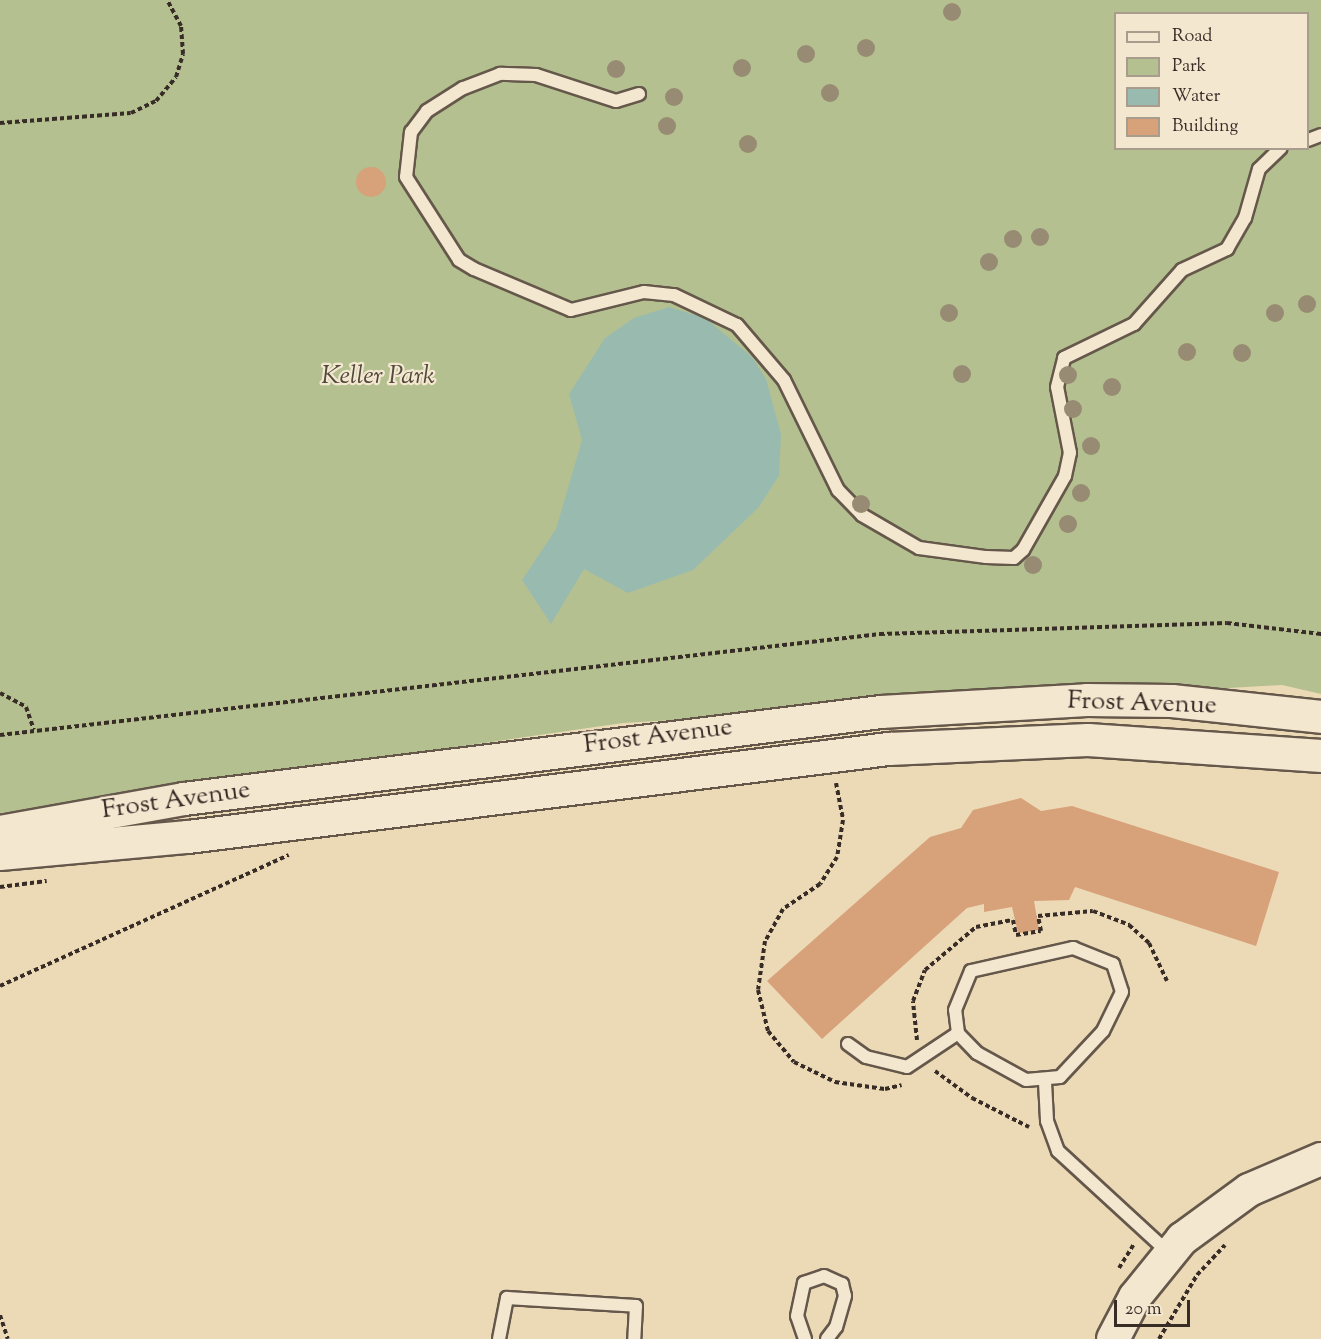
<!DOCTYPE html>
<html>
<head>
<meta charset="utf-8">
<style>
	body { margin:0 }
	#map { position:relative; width:1321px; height:1339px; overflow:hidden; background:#ecdab7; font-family:"Sorts Mill Goudy",serif }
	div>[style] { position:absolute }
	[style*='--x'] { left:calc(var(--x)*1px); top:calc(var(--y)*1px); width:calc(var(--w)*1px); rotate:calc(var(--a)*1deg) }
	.green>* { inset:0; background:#b4c090 }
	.water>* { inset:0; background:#99bbaf }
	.building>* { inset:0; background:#d7a17a }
	.round { border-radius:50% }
	.path>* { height:4px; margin-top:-2px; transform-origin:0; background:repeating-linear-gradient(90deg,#382c27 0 4.5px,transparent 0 7.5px) }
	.roads { filter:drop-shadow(2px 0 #65584b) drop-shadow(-2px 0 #65584b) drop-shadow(0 2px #65584b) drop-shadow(0 -2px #65584b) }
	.lane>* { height:12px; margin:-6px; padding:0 6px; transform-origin:6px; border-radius:6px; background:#f3e7d0 }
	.secondary>* { height:32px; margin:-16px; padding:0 16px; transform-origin:16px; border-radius:16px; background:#f3e7d0 }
	.trees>* { width:18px; height:18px; margin:-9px; border-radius:50%; background:#978b73 }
	span { translate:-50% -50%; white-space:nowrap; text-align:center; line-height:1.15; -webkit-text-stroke:4.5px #f3e7d0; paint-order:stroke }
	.park-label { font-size:26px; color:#514a3c; font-style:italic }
	.street-label { font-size:26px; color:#382c27 }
	.legend { position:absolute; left:1114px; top:12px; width:195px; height:138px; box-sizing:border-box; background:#f3e7d0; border:2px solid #a89c8c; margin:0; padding:8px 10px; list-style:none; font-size:18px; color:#382c27 }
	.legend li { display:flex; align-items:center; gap:12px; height:30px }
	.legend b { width:30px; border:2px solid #a89c8c }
	.scale { position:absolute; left:1114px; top:1300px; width:76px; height:27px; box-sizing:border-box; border:3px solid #382c27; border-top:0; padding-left:8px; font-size:18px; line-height:21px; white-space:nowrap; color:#382c27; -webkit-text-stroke:4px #f3e7d0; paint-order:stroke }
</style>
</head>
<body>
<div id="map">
	<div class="green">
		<i style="clip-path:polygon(evenodd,0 0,1321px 0,1321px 694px,1282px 685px,623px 723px,0 813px,0 0,1116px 14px,1308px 14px,1308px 148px,1116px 148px,1116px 14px)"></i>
	</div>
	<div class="water">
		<i style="clip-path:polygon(669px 307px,705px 318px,752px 357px,766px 379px,781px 434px,779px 476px,758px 508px,693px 570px,628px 593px,584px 569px,551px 624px,522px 580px,556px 529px,582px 440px,569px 394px,605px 338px,634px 318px)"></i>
	</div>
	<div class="building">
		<i class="round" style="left:356px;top:167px;width:30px;height:30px"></i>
		<i style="clip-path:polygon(1021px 798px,1041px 811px,1072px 806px,1279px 872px,1256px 946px,1075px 887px,1069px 900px,1034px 901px,1039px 930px,1018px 933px,1012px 907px,984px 912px,984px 904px,967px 908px,822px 1039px,767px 981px,930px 837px,961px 828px,973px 810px)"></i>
	</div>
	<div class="path">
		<i style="--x:0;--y:123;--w:131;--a:-4.4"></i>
		<i style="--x:131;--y:113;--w:28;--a:-26"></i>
		<i style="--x:156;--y:101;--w:31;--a:-50"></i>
		<i style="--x:176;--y:77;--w:24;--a:-73"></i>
		<i style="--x:183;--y:54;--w:28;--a:-94"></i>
		<i style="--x:181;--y:26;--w:30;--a:-118"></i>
		<i style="--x:0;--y:693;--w:30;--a:28"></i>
		<i style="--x:26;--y:707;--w:24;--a:71"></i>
		<i style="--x:0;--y:735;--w:886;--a:-6.55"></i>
		<i style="--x:880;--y:634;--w:347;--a:-1.8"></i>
		<i style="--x:1227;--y:623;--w:95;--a:6.7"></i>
		<i style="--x:836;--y:783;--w:38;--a:79"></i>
		<i style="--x:843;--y:820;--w:37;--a:99"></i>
		<i style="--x:837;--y:857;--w:32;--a:122"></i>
		<i style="--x:820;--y:884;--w:45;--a:146"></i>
		<i style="--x:783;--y:909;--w:37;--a:119"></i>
		<i style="--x:765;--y:941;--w:49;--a:98.1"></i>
		<i style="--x:758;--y:990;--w:42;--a:76.3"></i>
		<i style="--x:768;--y:1031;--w:40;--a:50"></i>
		<i style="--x:794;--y:1062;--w:46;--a:26"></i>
		<i style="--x:835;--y:1082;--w:50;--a:8"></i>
		<i style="--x:885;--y:1089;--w:17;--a:-13"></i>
		<i style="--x:0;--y:887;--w:47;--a:-7.3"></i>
		<i style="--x:0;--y:986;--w:317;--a:-24.4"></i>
		<i style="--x:917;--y:1040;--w:39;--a:-96"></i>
		<i style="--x:913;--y:1001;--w:33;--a:-69"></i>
		<i style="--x:925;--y:970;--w:67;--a:-40.1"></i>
		<i style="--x:976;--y:927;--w:38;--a:-11"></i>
		<i style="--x:1013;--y:920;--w:15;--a:79"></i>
		<i style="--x:1016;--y:935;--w:25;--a:-9"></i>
		<i style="--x:1041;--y:931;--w:15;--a:-101"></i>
		<i style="--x:1038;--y:916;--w:55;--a:-5.2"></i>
		<i style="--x:1093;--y:911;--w:39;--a:21"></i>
		<i style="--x:1129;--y:925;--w:27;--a:42"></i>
		<i style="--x:1149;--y:943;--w:42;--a:64.7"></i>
		<i style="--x:935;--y:1071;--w:46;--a:36.1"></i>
		<i style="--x:972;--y:1098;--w:64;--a:27"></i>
		<i style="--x:1119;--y:1268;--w:28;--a:-58"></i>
		<i style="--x:0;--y:1315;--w:25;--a:72"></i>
		<i style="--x:1159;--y:1339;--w:74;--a:-59.3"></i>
		<i style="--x:1197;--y:1275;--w:41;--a:-47"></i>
	</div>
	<div class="roads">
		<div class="lane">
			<i style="--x:639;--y:94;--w:24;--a:163"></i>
			<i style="--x:616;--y:101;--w:84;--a:-162"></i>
			<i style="--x:536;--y:75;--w:36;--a:-178"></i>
			<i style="--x:500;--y:74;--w:40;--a:159"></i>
			<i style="--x:463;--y:88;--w:43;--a:147.4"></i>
			<i style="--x:427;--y:111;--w:26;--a:127"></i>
			<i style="--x:411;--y:132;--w:45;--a:96.3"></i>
			<i style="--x:406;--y:177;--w:98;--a:57.4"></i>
			<i style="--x:459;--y:260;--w:17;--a:31"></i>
			<i style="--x:474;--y:269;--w:105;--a:22.9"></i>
			<i style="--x:571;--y:310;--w:75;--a:-13.9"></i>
			<i style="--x:644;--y:292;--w:30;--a:6"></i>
			<i style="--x:674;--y:295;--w:70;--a:25.5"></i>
			<i style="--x:737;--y:325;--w:72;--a:49.5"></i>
			<i style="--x:784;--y:380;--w:123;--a:63.9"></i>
			<i style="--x:838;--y:490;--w:35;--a:46"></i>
			<i style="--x:862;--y:515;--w:66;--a:30.1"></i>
			<i style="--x:919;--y:548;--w:68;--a:7.7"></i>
			<i style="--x:986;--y:557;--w:28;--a:2"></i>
			<i style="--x:1014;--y:558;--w:12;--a:-42"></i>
			<i style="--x:1023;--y:550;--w:85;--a:-60.4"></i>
			<i style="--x:1065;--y:476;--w:24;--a:-78"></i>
			<i style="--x:1070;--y:453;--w:67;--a:-101.1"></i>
			<i style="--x:1057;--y:387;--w:30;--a:-76"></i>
			<i style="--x:1064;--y:358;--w:78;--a:-25.9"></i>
			<i style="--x:1134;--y:324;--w:72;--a:-48.4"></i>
			<i style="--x:1182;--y:270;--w:50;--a:-25"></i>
			<i style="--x:1227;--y:249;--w:36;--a:-60"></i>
			<i style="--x:1245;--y:218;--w:51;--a:-74.1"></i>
			<i style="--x:1259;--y:169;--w:30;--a:-44"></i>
			<i style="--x:1308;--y:140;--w:14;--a:-21"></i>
			<i style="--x:1073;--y:948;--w:43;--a:21.8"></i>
			<i style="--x:1113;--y:964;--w:29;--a:72"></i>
			<i style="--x:1122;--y:992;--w:43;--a:116"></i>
			<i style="--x:1103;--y:1031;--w:63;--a:133.1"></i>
			<i style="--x:1060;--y:1077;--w:34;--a:175"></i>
			<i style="--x:1026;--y:1080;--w:56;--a:-151.1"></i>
			<i style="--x:977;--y:1053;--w:28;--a:-134"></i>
			<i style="--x:958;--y:1033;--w:23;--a:-97"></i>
			<i style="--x:955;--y:1010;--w:42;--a:-67.7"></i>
			<i style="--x:971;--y:971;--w:105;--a:-12.7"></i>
			<i style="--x:848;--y:1044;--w:22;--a:36"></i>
			<i style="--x:866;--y:1057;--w:42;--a:13.7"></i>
			<i style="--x:907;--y:1067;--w:61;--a:-33.7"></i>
			<i style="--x:1045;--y:1082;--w:39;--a:87"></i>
			<i style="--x:1047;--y:1121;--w:32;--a:70"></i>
			<i style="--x:1058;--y:1151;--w:151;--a:42.6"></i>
			<i style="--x:499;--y:1339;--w:42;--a:-79"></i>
			<i style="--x:507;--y:1298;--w:129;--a:3.5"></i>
			<i style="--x:636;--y:1306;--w:33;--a:93"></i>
			<i style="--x:805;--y:1339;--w:24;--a:-109"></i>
			<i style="--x:797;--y:1316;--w:34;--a:-78"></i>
			<i style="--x:804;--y:1283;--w:21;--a:-19"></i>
			<i style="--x:824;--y:1276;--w:20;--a:24"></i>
			<i style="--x:842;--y:1284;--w:12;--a:76"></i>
			<i style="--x:845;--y:1296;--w:32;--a:106"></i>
			<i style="--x:836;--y:1327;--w:15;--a:127"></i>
		</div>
		<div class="secondary">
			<i style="--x:0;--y:832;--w:187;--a:-10.2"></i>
			<i style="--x:184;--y:799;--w:702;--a:-7.11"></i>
			<i style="--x:881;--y:712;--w:206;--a:-3.3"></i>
			<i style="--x:1087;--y:700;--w:85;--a:0.7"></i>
			<i style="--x:1172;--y:701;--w:150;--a:6.1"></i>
			<i style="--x:0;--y:854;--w:189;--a:-5.2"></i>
			<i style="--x:188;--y:837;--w:707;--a:-7.16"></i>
			<i style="--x:889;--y:749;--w:199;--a:-2.6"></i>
			<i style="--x:1088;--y:740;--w:234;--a:3.9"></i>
			<i style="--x:1113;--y:1339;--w:47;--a:-62.4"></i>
			<i style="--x:1135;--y:1297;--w:75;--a:-51"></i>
			<i style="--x:1182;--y:1239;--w:83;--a:-36.2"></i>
			<i style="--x:1249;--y:1190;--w:78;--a:-23.3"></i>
		</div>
	</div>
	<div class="trees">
		<i style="left:952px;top:12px"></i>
		<i style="left:866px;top:48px"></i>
		<i style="left:806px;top:54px"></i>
		<i style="left:742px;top:68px"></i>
		<i style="left:616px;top:69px"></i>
		<i style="left:830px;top:93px"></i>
		<i style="left:674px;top:97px"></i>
		<i style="left:667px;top:126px"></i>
		<i style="left:748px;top:144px"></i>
		<i style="left:1040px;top:237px"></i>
		<i style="left:1013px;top:239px"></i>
		<i style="left:989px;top:262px"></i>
		<i style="left:1307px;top:304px"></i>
		<i style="left:949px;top:313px"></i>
		<i style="left:1275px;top:313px"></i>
		<i style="left:1187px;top:352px"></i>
		<i style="left:1242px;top:353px"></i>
		<i style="left:962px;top:374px"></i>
		<i style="left:1068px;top:375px"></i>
		<i style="left:1112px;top:387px"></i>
		<i style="left:1073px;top:409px"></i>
		<i style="left:1091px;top:446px"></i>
		<i style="left:1081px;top:493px"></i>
		<i style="left:861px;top:504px"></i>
		<i style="left:1068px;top:524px"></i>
		<i style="left:1033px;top:565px"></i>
	</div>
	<div class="park-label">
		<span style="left:378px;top:377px">Keller Park</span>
	</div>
	<div class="street-label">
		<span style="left:1142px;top:704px;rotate:2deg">Frost Avenue</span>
		<span style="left:658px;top:737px;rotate:-7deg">Frost Avenue</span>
		<span style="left:176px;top:801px;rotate:-8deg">Frost Avenue</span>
	</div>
	<ul class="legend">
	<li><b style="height:8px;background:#f3e7d0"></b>Road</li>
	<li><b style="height:16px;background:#b4c090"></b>Park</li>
	<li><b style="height:16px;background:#99bbaf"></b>Water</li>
	<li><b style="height:16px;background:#d7a17a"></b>Building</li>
	</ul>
	<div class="scale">20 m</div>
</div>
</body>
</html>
